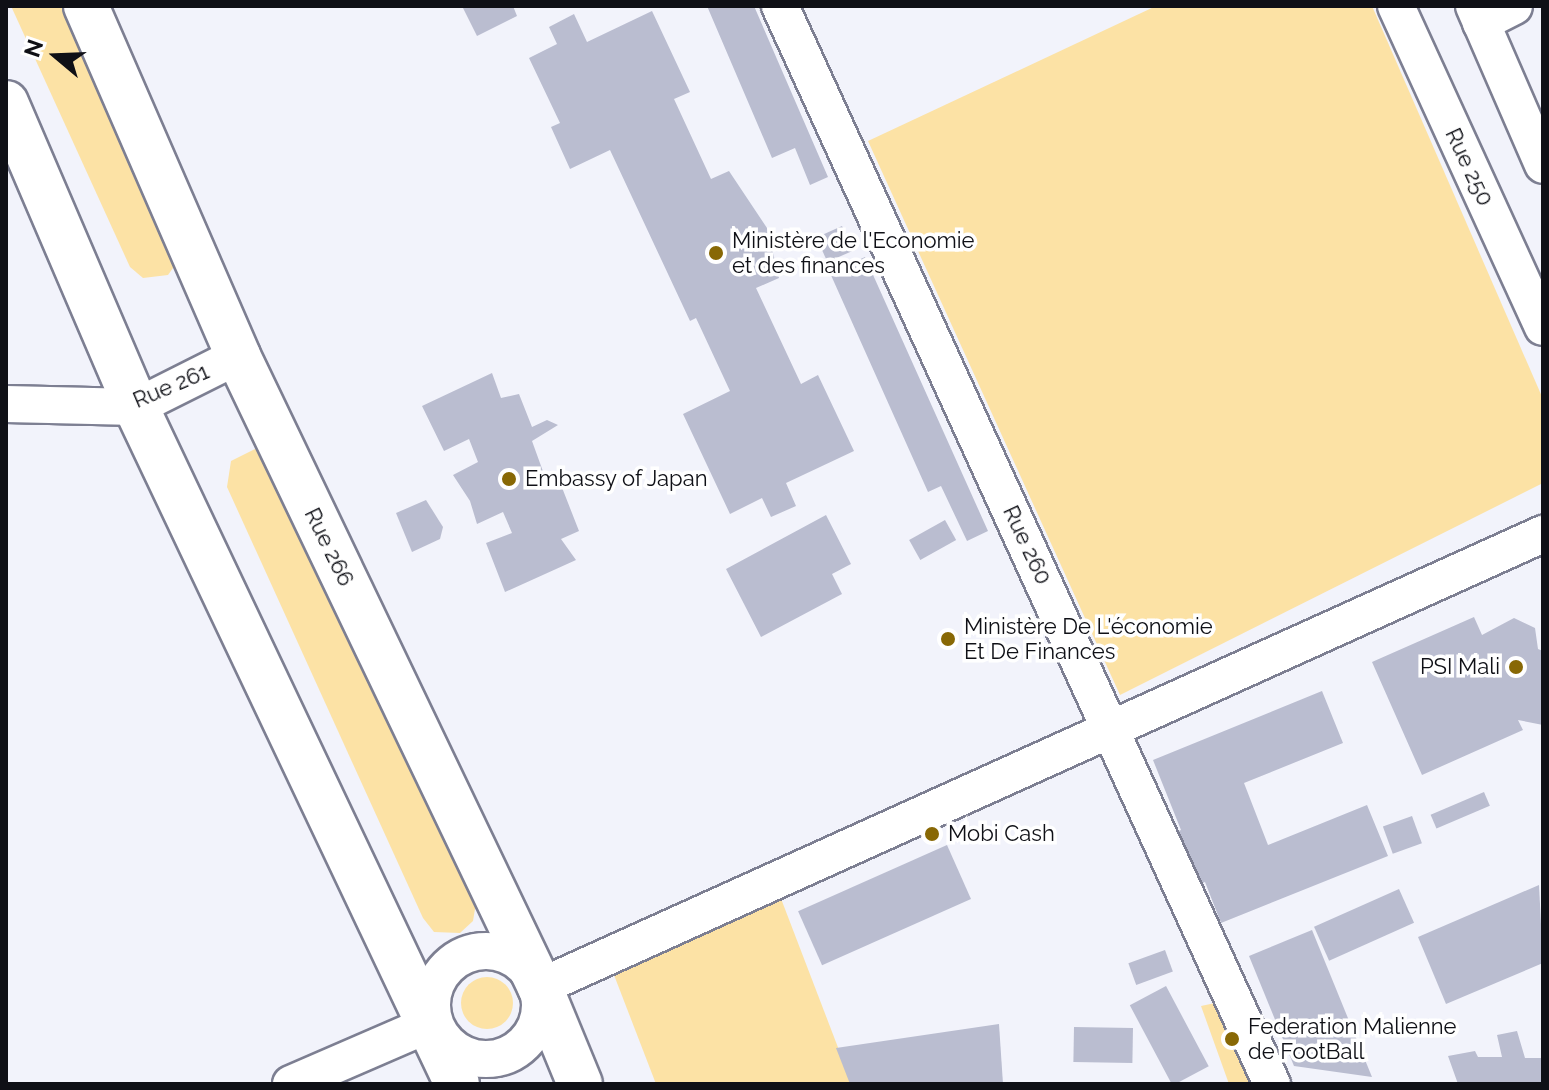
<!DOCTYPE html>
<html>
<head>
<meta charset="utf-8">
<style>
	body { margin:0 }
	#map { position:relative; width:1549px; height:1090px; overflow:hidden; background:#f2f3fb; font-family:Raleway,sans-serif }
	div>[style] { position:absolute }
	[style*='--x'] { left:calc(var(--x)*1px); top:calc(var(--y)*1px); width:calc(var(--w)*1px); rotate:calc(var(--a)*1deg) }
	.green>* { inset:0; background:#fce2a5 }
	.round { border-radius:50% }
	.building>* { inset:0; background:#babdd0; transform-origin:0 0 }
	.roads { filter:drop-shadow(2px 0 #7d7f92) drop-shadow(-2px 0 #7d7f92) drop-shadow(0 2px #7d7f92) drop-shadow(0 -2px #7d7f92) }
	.street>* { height:36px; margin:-18px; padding:0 18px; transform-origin:18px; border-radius:18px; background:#fff }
	.street>.ring { margin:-18px; padding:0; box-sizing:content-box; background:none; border:36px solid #fff; border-radius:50% }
	.secondary>* { height:44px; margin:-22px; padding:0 22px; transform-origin:22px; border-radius:22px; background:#fff }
	.dots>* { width:22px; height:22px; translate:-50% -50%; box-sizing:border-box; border:4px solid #fff; border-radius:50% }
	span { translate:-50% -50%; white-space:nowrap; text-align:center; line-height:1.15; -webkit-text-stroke:7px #fff; paint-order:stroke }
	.street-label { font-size:22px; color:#0f1016 }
	.poi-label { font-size:22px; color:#0f1016 }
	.left { translate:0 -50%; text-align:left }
	.right { translate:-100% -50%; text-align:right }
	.frame { position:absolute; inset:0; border:8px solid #0f1016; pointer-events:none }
	.north { position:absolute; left:16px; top:16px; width:80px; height:80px; -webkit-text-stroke:6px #fff; paint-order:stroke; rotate:289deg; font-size:22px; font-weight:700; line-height:32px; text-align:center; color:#0f1016 }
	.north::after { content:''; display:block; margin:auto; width:28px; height:36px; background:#0f1016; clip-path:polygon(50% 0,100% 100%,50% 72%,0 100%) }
</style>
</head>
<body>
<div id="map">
	<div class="green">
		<i style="clip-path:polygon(11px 6px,69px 6px,178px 261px,168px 275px,143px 278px,130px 267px)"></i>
		<i style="clip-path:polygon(1156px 6px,1372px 6px,1543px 399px,1543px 483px,1120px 695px,868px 141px)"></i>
		<i style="clip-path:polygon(255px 449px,263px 452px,476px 903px,473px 921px,460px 933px,434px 932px,423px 918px,227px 487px,231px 461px)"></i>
		<i style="clip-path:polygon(780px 896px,852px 1084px,656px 1084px,614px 975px)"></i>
		<i class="round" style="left:461px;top:977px;width:52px;height:52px"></i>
		<i style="clip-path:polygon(1234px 999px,1269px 1084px,1229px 1084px,1201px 1006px)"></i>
	</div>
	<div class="building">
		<i style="clip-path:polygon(462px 6px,513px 6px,517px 16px,477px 36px)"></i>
		<i style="clip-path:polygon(707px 6px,754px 6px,828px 177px,810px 185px,795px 148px,772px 158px)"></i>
		<i style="clip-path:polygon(652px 11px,690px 92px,674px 99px,711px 179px,729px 171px,767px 228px,779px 278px,756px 288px,801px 384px,818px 375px,854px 451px,786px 483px,796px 506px,771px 517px,762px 498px,730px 514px,683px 414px,730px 391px,696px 318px,690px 321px,610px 150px,570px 169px,551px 127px,560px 123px,529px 58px,557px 44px,549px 27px,574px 14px,587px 42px)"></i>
		<i style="left:842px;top:226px;width:27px;height:28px;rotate:66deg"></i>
		<i style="clip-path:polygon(865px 257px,988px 531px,967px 541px,941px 486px,928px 492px,830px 273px)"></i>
		<i style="clip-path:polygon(492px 373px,501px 398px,519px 394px,532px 427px,547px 420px,558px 425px,532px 441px,549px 488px,561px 485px,579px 531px,561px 539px,576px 560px,505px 592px,486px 543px,512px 533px,503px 512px,477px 524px,470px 501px,453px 475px,478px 462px,469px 439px,444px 451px,422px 406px)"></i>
		<i style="clip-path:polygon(426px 500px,443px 527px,440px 539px,412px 552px,396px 513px)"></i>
		<i style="clip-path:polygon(826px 515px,851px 564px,832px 574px,842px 594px,761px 637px,726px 569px)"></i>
		<i style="left:945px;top:520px;width:23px;height:41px;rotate:61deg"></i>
		<i style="clip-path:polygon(1474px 617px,1482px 635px,1514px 618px,1535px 628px,1538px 649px,1543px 651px,1543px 725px,1518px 720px,1523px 730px,1422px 775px,1372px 662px)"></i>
		<i style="clip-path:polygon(1322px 691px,1343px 743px,1244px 783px,1268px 845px,1367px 805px,1388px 856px,1221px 923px,1205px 882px,1187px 889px,1166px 836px,1181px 830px,1153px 760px)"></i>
		<i style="left:1484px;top:792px;width:15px;height:58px;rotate:67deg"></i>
		<i style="left:1412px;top:816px;width:29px;height:31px;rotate:70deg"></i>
		<i style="left:947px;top:845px;width:59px;height:163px;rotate:66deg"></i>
		<i style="clip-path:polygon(1539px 885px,1543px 963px,1446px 1004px,1418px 937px)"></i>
		<i style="left:1399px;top:889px;width:37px;height:93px;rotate:66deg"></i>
		<i style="clip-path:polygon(1312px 930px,1372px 1077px,1294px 1066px,1249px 956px)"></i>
		<i style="left:1165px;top:950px;width:23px;height:39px;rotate:70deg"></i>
		<i style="left:1166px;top:986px;width:91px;height:41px;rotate:62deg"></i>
		<i style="clip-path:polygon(999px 1024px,1003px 1084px,850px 1084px,836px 1048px)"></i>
		<i style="left:1074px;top:1027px;width:59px;height:35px;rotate:1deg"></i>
		<i style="clip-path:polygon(1517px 1031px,1525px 1058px,1543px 1058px,1543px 1084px,1458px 1084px,1448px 1056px,1475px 1051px,1478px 1057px,1502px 1057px,1497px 1035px)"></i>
	</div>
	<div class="roads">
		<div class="street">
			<i style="--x:780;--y:6;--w:1185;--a:65.47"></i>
			<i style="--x:1396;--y:6;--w:353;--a:65.4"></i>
			<i style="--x:1474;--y:6;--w:173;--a:66.5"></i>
			<i style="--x:1481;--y:23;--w:37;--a:-27"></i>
			<i style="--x:6;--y:404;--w:130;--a:1.3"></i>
			<i style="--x:136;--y:407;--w:114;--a:-26.6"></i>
			<i class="ring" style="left:432px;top:951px;width:72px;height:72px"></i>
			<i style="--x:540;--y:987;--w:1101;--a:-24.31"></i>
			<i style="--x:291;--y:1084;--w:154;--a:-23.4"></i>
		</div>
		<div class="secondary">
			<i style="--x:86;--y:6;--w:382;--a:66.5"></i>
			<i style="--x:238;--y:356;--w:700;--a:64.42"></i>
			<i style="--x:540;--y:987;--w:105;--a:67.6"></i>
			<i style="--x:6;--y:103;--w:331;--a:66.8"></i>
			<i style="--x:136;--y:407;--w:749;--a:64.63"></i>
		</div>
	</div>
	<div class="dots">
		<i style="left:716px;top:253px;background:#886805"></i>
		<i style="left:509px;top:479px;background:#886805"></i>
		<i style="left:948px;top:639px;background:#886805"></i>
		<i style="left:1516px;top:667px;background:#886805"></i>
		<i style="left:932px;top:834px;background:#886805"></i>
		<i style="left:1232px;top:1039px;background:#886805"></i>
	</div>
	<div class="street-label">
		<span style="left:1469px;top:167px;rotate:65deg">Rue 250</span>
		<span style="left:171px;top:386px;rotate:-23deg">Rue 261</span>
		<span style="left:1027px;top:545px;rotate:65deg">Rue 260</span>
		<span style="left:329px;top:547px;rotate:64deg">Rue 266</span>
	</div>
	<div class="poi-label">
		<span class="left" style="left:732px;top:253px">Ministère de l'Economie<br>et des finances</span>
		<span class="left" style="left:525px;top:479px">Embassy of Japan</span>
		<span class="left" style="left:964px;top:639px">Ministère De L'économie<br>Et De Finances</span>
		<span class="right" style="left:1500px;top:667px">PSI Mali</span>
		<span class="left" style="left:948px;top:834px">Mobi Cash</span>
		<span class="left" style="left:1248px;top:1039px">Federation Malienne<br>de FootBall</span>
	</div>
	<div class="frame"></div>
	<div class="north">N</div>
</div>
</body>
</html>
